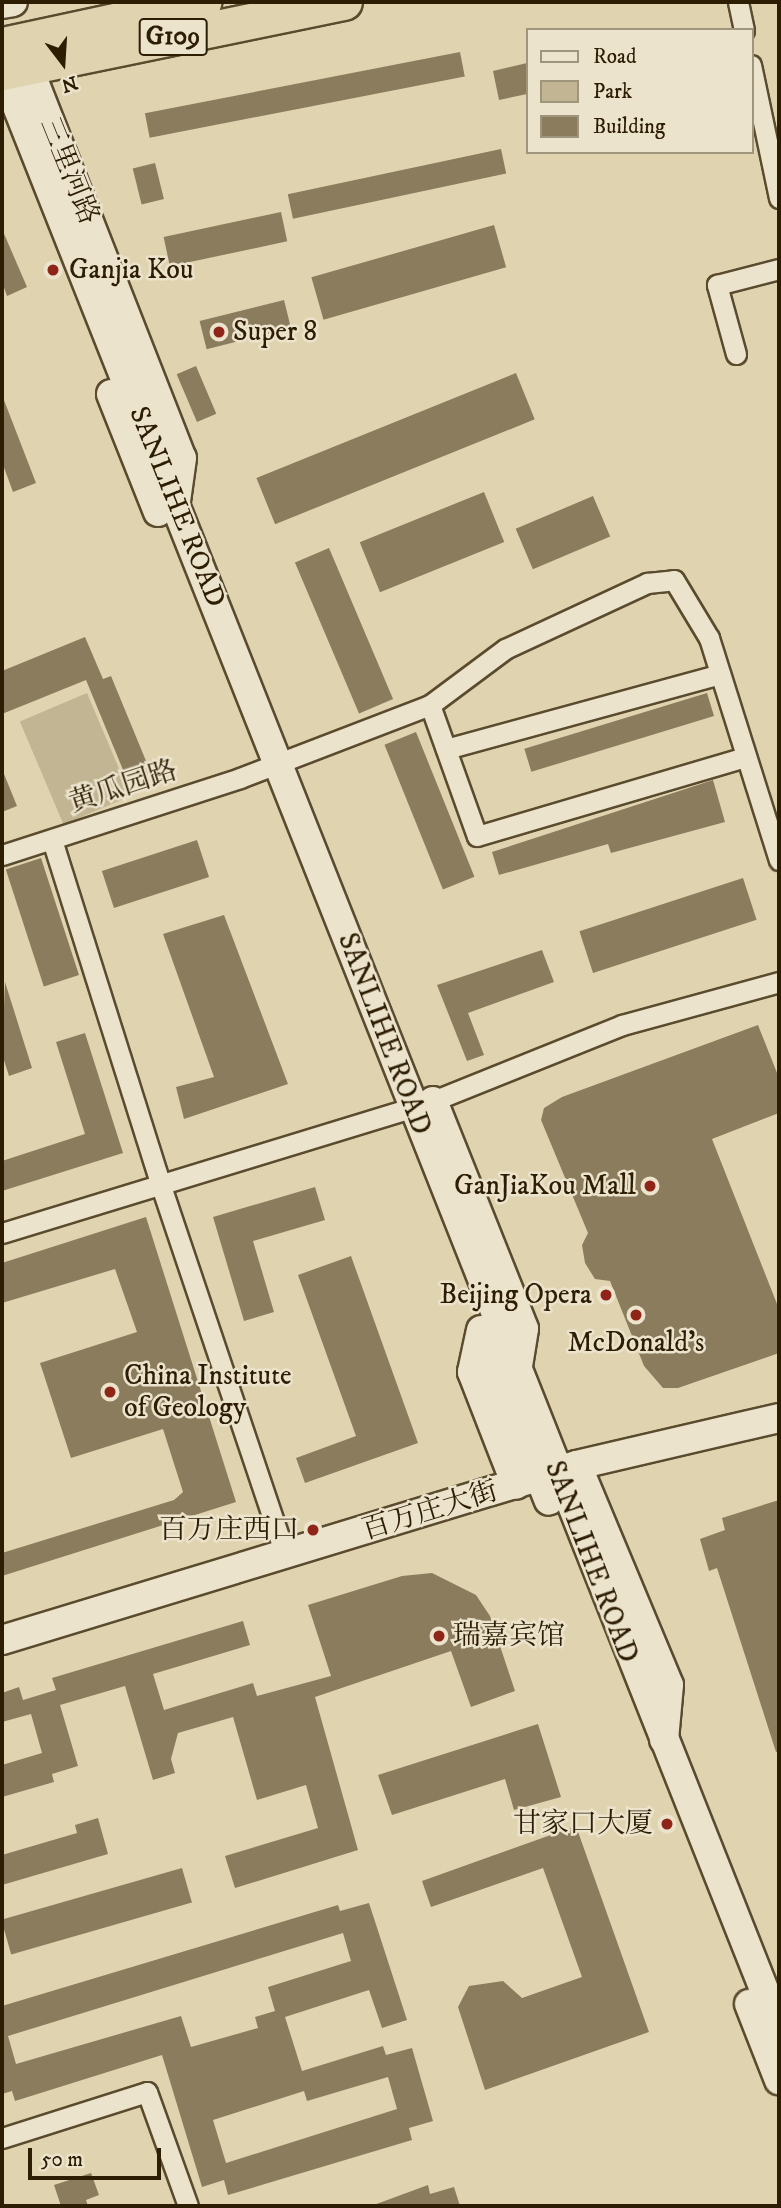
<!DOCTYPE html>
<html>
<head>
<meta charset="utf-8">
<style>
	body { margin:0 }
	#map { position:relative; width:781px; height:2208px; overflow:hidden; background:#e0d4b0; font-family:"IM FELL DW Pica","Noto Serif SC",serif }
	div>[style] { position:absolute }
	[style*='--x'] { left:calc(var(--x)*1px); top:calc(var(--y)*1px); width:calc(var(--w)*1px); rotate:calc(var(--a)*1deg) }
	.green>* { inset:0; background:#c2b593; transform-origin:0 0 }
	.building>* { inset:0; background:#8a7c5d; transform-origin:0 0 }
	.roads { filter:drop-shadow(2px 0 #5a4b2e) drop-shadow(-2px 0 #5a4b2e) drop-shadow(0 2px #5a4b2e) drop-shadow(0 -2px #5a4b2e) }
	.street>* { height:19px; margin:-9.5px; padding:0 9.5px; transform-origin:9.5px; border-radius:9.5px; background:#ebe3cc }
	.secondary>* { height:28px; margin:-14px; padding:0 14px; transform-origin:14px; border-radius:14px; background:#ebe3cc }
	.highway>* { height:35px; margin:-17.5px; padding:0 17.5px; transform-origin:17.5px; border-radius:17.5px; background:#e0d4b0 }
	.dots>* { width:19px; height:19px; translate:-50% -50%; box-sizing:border-box; border:4px solid #ebe3cc; border-radius:50% }
	span { translate:-50% -50%; white-space:nowrap; text-align:center; line-height:1.15; -webkit-text-stroke:5px #ebe3cc; paint-order:stroke }
	.shield-label span { padding:2px 5px; background:#ebe3cc; border:2px solid; border-radius:5px; -webkit-text-stroke-width:0 }
	.shield-label { font-size:26px; color:#2d1d03; font-weight:700 }
	.street-label { font-size:28px; color:#2d1d03 }
	.poi-label { font-size:28px; color:#2d1d03 }
	.left { translate:0 -50%; text-align:left }
	.right { translate:-100% -50%; text-align:right }
	.frame { position:absolute; inset:0; border:4px solid #2d1d03; pointer-events:none }
	.legend { position:absolute; left:526px; top:28px; width:228px; height:126px; box-sizing:border-box; background:#ebe3cc; border:2px solid #9f947c; margin:0; padding:9px 12px; list-style:none; font-size:21px; color:#2d1d03 }
	.legend li { display:flex; align-items:center; gap:14px; height:35px }
	.legend b { width:35px; border:2px solid #9f947c }
	.north { position:absolute; left:28px; top:28px; width:70px; height:70px; -webkit-text-stroke:5px #ebe3cc; paint-order:stroke; rotate:163deg; font-size:19px; font-weight:700; line-height:28px; text-align:center; color:#2d1d03 }
	.north::after { content:''; display:block; margin:auto; width:24px; height:32px; background:#2d1d03; clip-path:polygon(50% 0,100% 100%,50% 72%,0 100%) }
	.scale { position:absolute; left:28px; top:2148px; width:133px; height:32px; box-sizing:border-box; border:4px solid #2d1d03; border-top:0; padding-left:9px; font-size:21px; line-height:24px; white-space:nowrap; color:#2d1d03; -webkit-text-stroke:5px #ebe3cc; paint-order:stroke }
</style>
</head>
<body>
<div id="map">
	<div class="green">
		<i style="left:87px;top:693px;width:112px;height:73px;rotate:67deg"></i>
	</div>
	<div class="building">
		<i style="left:460px;top:52px;width:25px;height:321px;rotate:79deg"></i>
		<i style="clip-path:polygon(527px 63px,527px 94px,499px 100px,493px 71px)"></i>
		<i style="left:501px;top:149px;width:25px;height:218px;rotate:78deg"></i>
		<i style="left:155px;top:163px;width:37px;height:23px;rotate:76deg"></i>
		<i style="left:281px;top:212px;width:30px;height:120px;rotate:78deg"></i>
		<i style="left:494px;top:225px;width:44px;height:190px;rotate:74deg"></i>
		<i style="clip-path:polygon(2px 229px,27px 287px,7px 296px,2px 282px)"></i>
		<i style="left:284px;top:300px;width:29px;height:87px;rotate:76deg"></i>
		<i style="left:196px;top:366px;width:52px;height:21px;rotate:67deg"></i>
		<i style="left:516px;top:373px;width:50px;height:280px;rotate:68deg"></i>
		<i style="clip-path:polygon(2px 395px,36px 483px,13px 492px,2px 462px)"></i>
		<i style="left:484px;top:492px;width:54px;height:134px;rotate:68deg"></i>
		<i style="left:593px;top:496px;width:44px;height:84px;rotate:67deg"></i>
		<i style="left:329px;top:548px;width:164px;height:37px;rotate:67deg"></i>
		<i style="clip-path:polygon(85px 637px,103px 679px,111px 676px,151px 773px,128px 782px,86px 680px,2px 714px,2px 671px)"></i>
		<i style="left:707px;top:693px;width:24px;height:191px;rotate:73deg"></i>
		<i style="left:416px;top:732px;width:156px;height:34px;rotate:68deg"></i>
		<i style="clip-path:polygon(2px 769px,17px 806px,2px 812px)"></i>
		<i style="clip-path:polygon(713px 780px,725px 822px,611px 853px,608px 844px,499px 875px,492px 852px)"></i>
		<i style="left:197px;top:840px;width:39px;height:100px;rotate:72deg"></i>
		<i style="left:41px;top:858px;width:123px;height:37px;rotate:72deg"></i>
		<i style="left:743px;top:878px;width:44px;height:172px;rotate:72deg"></i>
		<i style="clip-path:polygon(224px 915px,288px 1084px,184px 1119px,176px 1087px,214px 1077px,163px 934px)"></i>
		<i style="clip-path:polygon(542px 950px,554px 982px,468px 1013px,484px 1055px,467px 1061px,437px 985px)"></i>
		<i style="clip-path:polygon(5px 982px,32px 1068px,9px 1076px,2px 1054px)"></i>
		<i style="clip-path:polygon(758px 1025px,779px 1078px,779px 1113px,712px 1139px,779px 1309px,779px 1353px,678px 1388px,663px 1388px,644px 1366px,610px 1281px,595px 1279px,585px 1263px,582px 1245px,588px 1233px,541px 1120px,544px 1108px,562px 1097px)"></i>
		<i style="clip-path:polygon(85px 1033px,123px 1153px,2px 1191px,2px 1161px,85px 1134px,56px 1042px)"></i>
		<i style="clip-path:polygon(315px 1187px,325px 1220px,253px 1241px,274px 1312px,244px 1321px,213px 1217px)"></i>
		<i style="clip-path:polygon(146px 1217px,236px 1502px,2px 1576px,2px 1553px,174px 1500px,183px 1492px,163px 1429px,71px 1458px,40px 1363px,137px 1332px,115px 1269px,2px 1303px,2px 1263px)"></i>
		<i style="clip-path:polygon(351px 1256px,418px 1443px,305px 1483px,296px 1458px,356px 1436px,298px 1275px)"></i>
		<i style="clip-path:polygon(779px 1500px,779px 1751px,776px 1752px,717px 1568px,709px 1571px,700px 1539px,725px 1530px,722px 1518px)"></i>
		<i style="clip-path:polygon(432px 1573px,476px 1595px,490px 1616px,515px 1691px,471px 1707px,451px 1651px,315px 1697px,358px 1850px,235px 1888px,225px 1856px,318px 1828px,306px 1785px,257px 1800px,233px 1717px,178px 1733px,171px 1759px,175px 1773px,153px 1780px,125px 1686px,60px 1705px,78px 1766px,52px 1774px,54px 1782px,2px 1797px,2px 1765px,42px 1753px,31px 1714px,2px 1722px,2px 1693px,19px 1687px,23px 1700px,56px 1690px,52px 1678px,243px 1621px,250px 1645px,153px 1674px,164px 1710px,253px 1683px,257px 1696px,331px 1676px,308px 1605px,402px 1576px)"></i>
		<i style="clip-path:polygon(538px 1724px,561px 1797px,514px 1810px,505px 1779px,392px 1815px,378px 1775px)"></i>
		<i style="clip-path:polygon(98px 1818px,108px 1854px,2px 1885px,2px 1855px,77px 1833px,75px 1825px)"></i>
		<i style="clip-path:polygon(576px 1826px,649px 2032px,485px 2090px,458px 2007px,469px 1986px,503px 1981px,522px 1998px,582px 1977px,543px 1868px,431px 1907px,422px 1881px)"></i>
		<i style="left:182px;top:1868px;width:36px;height:188px;rotate:74deg"></i>
		<i style="clip-path:polygon(evenodd,369px 1903px,407px 2020px,382px 2028px,369px 1990px,285px 2017px,302px 2071px,383px 2046px,386px 2055px,412px 2048px,433px 2121px,409px 2128px,412px 2140px,228px 2195px,224px 2180px,202px 2187px,162px 2055px,15px 2101px,12px 2091px,2px 2094px,2px 2006px,338px 1905px,340px 1911px,369px 1903px,343px 1933px,351px 1961px,268px 1987px,275px 2011px,255px 2017px,258px 2028px,191px 2047px,181px 2016px,16px 2064px,8px 2036px,343px 1933px,369px 1903px,388px 2077px,397px 2109px,226px 2163px,213px 2120px,304px 2091px,307px 2101px,388px 2077px)"></i>
		<i style="clip-path:polygon(91px 2173px,99px 2195px,86px 2200px,88px 2206px,61px 2206px,54px 2185px)"></i>
		<i style="clip-path:polygon(428px 2185px,430px 2194px,454px 2187px,460px 2206px,371px 2206px)"></i>
	</div>
	<div class="roads">
		<div class="street">
			<i style="--x:738;--y:2;--w:29;--a:78"></i>
			<i style="--x:751;--y:65;--w:136;--a:78.1"></i>
			<i style="--x:736;--y:354;--w:72;--a:-105.4"></i>
			<i style="--x:717;--y:285;--w:64;--a:-14.5"></i>
			<i style="--x:430;--y:705;--w:139;--a:70.3"></i>
			<i style="--x:477;--y:836;--w:280;--a:-16.4"></i>
			<i style="--x:446;--y:749;--w:284;--a:-15.3"></i>
			<i style="--x:52;--y:840;--w:360;--a:72.5"></i>
			<i style="--x:160;--y:1183;--w:392;--a:71.4"></i>
			<i style="--x:2;--y:855;--w:250;--a:-17.9"></i>
			<i style="--x:240;--y:778;--w:204;--a:-21"></i>
			<i style="--x:430;--y:705;--w:94;--a:-36.7"></i>
			<i style="--x:505;--y:649;--w:157;--a:-24.9"></i>
			<i style="--x:647;--y:583;--w:27;--a:-6"></i>
			<i style="--x:674;--y:580;--w:68;--a:58.9"></i>
			<i style="--x:709;--y:638;--w:233;--a:72.5"></i>
			<i style="--x:2;--y:1233;--w:451;--a:-17"></i>
			<i style="--x:433;--y:1101;--w:204;--a:-21.9"></i>
			<i style="--x:622;--y:1025;--w:163;--a:-15.3"></i>
			<i style="--x:2;--y:2138;--w:152;--a:-17.6"></i>
			<i style="--x:147;--y:2092;--w:121;--a:70.2"></i>
		</div>
		<div class="secondary">
			<i style="--x:2;--y:4;--w:11;--a:-10"></i>
			<i style="--x:5;--y:51;--w:21;--a:93"></i>
			<i style="--x:4;--y:72;--w:40;--a:69"></i>
			<i style="--x:18;--y:109;--w:2063;--a:68.36"></i>
			<i style="--x:13;--y:52;--w:21;--a:43"></i>
			<i style="--x:28;--y:66;--w:421;--a:68.6"></i>
			<i style="--x:182;--y:458;--w:43;--a:97.9"></i>
			<i style="--x:111;--y:394;--w:127;--a:68.3"></i>
			<i style="--x:433;--y:1101;--w:245;--a:68.2"></i>
			<i style="--x:524;--y:1329;--w:44;--a:99.2"></i>
			<i style="--x:481;--y:1330;--w:43;--a:102.1"></i>
			<i style="--x:472;--y:1372;--w:121;--a:68.7"></i>
			<i style="--x:484;--y:1338;--w:175;--a:68.3"></i>
			<i style="--x:577;--y:1465;--w:238;--a:67.3"></i>
			<i style="--x:669;--y:1685;--w:55;--a:95.2"></i>
			<i style="--x:2;--y:1640;--w:601;--a:-16.93"></i>
			<i style="--x:577;--y:1465;--w:207;--a:-13.1"></i>
			<i style="--x:749;--y:2004;--w:82;--a:68.5"></i>
		</div>
		<div class="highway">
			<i style="--x:2;--y:45;--w:206;--a:-12.1"></i>
			<i style="--x:2;--y:72;--w:349;--a:-11.6"></i>
		</div>
	</div>
	<div class="dots">
		<i style="left:53px;top:270px;background:#8f2418"></i>
		<i style="left:219px;top:332px;background:#8f2418"></i>
		<i style="left:650px;top:1186px;background:#8f2418"></i>
		<i style="left:606px;top:1295px;background:#8f2418"></i>
		<i style="left:636px;top:1315px;background:#8f2418"></i>
		<i style="left:110px;top:1392px;background:#8f2418"></i>
		<i style="left:313px;top:1530px;background:#8f2418"></i>
		<i style="left:439px;top:1636px;background:#8f2418"></i>
		<i style="left:667px;top:1824px;background:#8f2418"></i>
	</div>
	<div class="shield-label">
		<span style="left:173px;top:37px">G109</span>
	</div>
	<div class="street-label">
		<span style="left:69px;top:171px;rotate:68deg">三里河路</span>
		<span style="left:177px;top:507px;rotate:68deg">SANLIHE ROAD</span>
		<span style="left:123px;top:787px;rotate:-18deg">黄瓜园路</span>
		<span style="left:384px;top:1034px;rotate:69deg">SANLIHE ROAD</span>
		<span style="left:430px;top:1511px;rotate:-17deg">百万庄大街</span>
		<span style="left:591px;top:1562px;rotate:69deg">SANLIHE ROAD</span>
	</div>
	<div class="poi-label">
		<span class="left" style="left:69px;top:270px">Ganjia Kou</span>
		<span class="left" style="left:233px;top:332px">Super 8</span>
		<span class="right" style="left:636px;top:1186px">GanJiaKou Mall</span>
		<span class="right" style="left:592px;top:1295px">Beijing Opera</span>
		<span style="left:636px;top:1343px">McDonald's</span>
		<span class="left" style="left:124px;top:1392px">China Institute<br>of Geology</span>
		<span class="right" style="left:299px;top:1530px">百万庄西口</span>
		<span class="left" style="left:453px;top:1636px">瑞嘉宾馆</span>
		<span class="right" style="left:653px;top:1824px">甘家口大厦</span>
	</div>
	<div class="frame"></div>
	<ul class="legend">
	<li><b style="height:9px;background:#ebe3cc"></b>Road</li>
	<li><b style="height:19px;background:#c2b593"></b>Park</li>
	<li><b style="height:19px;background:#8a7c5d"></b>Building</li>
	</ul>
	<div class="north">N</div>
	<div class="scale">50 m</div>
</div>
</body>
</html>
